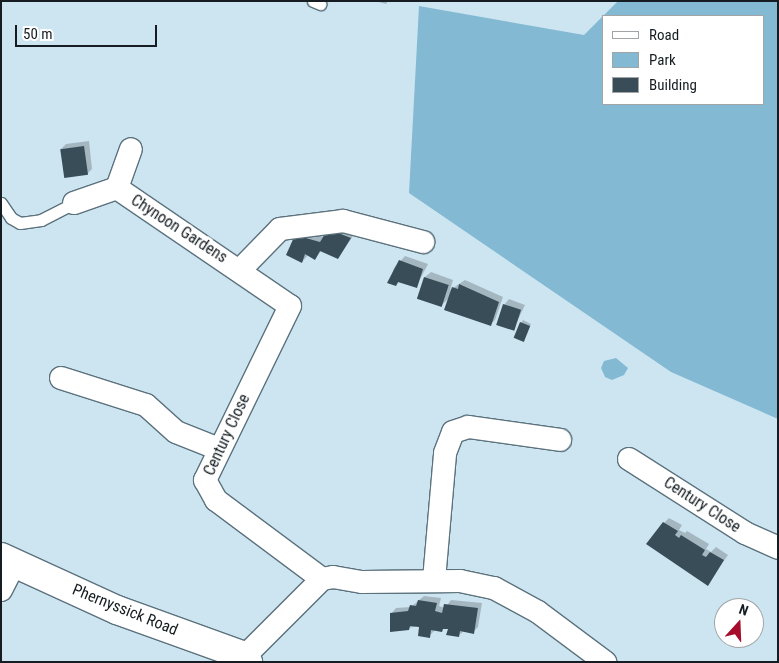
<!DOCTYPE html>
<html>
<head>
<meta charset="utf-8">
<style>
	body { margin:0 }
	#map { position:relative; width:779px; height:663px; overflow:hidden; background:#cde5f1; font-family:"Roboto Condensed",sans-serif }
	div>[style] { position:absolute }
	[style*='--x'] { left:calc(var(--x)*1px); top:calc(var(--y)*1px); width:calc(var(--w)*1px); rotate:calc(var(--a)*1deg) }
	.green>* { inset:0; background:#84b9d3 }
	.shadow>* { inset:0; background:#0003 }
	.building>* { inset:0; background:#384d57; transform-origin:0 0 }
	.roads { filter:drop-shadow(1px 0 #5c727d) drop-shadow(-1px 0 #5c727d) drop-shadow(0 1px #5c727d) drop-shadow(0 -1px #5c727d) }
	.lane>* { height:11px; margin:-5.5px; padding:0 5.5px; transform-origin:5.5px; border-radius:5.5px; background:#fff }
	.street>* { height:22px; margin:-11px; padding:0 11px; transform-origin:11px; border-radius:11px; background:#fff }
	.secondary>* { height:28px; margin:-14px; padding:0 14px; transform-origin:14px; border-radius:14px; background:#fff }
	span { translate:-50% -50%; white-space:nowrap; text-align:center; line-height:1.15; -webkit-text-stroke:5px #fff; paint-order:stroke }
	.street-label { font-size:16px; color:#151d22 }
	.frame { position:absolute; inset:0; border:2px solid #151d22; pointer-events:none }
	.legend { position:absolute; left:602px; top:15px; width:162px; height:90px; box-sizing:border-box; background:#fff; border:1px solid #a1a5a7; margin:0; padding:6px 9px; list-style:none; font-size:15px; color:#151d22 }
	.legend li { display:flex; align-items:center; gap:10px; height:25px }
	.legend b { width:25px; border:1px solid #a1a5a7 }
	.north { position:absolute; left:714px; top:598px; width:50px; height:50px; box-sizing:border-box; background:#fff; border:1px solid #a1a5a7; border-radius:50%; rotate:20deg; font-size:14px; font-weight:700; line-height:20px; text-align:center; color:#151d22 }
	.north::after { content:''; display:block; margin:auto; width:18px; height:22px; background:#a60c2c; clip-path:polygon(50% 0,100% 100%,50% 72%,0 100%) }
	.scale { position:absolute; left:15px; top:25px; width:142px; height:22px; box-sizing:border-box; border:2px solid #151d22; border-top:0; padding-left:6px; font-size:15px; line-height:18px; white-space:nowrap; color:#151d22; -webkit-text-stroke:4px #fff; paint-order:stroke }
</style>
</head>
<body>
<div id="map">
	<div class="green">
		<i style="clip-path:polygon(618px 1px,778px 1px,778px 419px,671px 372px,409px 193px,419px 6px,584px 35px,603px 16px,603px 104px,763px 104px,763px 16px,603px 16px)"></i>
		<i style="clip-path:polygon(616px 358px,628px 368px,624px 375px,612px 380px,605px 377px,601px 368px,604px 361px)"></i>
	</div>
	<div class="shadow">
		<i style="clip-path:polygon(375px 1px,388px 1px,386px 4px)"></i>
		<i style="clip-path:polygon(89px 141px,92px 169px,87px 174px,61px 149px,66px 144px)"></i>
		<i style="clip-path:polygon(329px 230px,355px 233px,338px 258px,321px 251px,315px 259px,308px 255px,302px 262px,301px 231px,325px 237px)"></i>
		<i style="clip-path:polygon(405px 256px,428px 264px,416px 287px,400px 281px,396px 285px,389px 282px,394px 268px)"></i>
		<i style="clip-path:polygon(431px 272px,453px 280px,450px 290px,465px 280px,503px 297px,495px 320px,490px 325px,449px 298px,441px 306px,419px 299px,425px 277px)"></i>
		<i style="clip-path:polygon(509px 299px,525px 305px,513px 330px,504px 305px)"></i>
		<i style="clip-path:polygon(523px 320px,531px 324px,523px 340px,521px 323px)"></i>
		<i style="clip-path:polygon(669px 518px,682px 525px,679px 530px,685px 533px,687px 531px,709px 544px,706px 549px,711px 552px,716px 547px,728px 555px,708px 584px,664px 523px)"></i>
		<i style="clip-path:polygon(424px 596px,441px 598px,439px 606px,445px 608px,451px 600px,482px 603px,478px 627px,473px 632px,464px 631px,458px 636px,445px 627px,441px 631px,435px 630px,429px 636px,421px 626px,392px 630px,391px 614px,396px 608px,411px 607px)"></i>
	</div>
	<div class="building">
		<i style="left:84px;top:146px;width:29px;height:24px;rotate:82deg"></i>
		<i style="clip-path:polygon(328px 229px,351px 238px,338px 259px,320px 251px,315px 260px,305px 254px,302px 263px,286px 255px,295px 235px,320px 242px)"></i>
		<i style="clip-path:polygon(399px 260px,423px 269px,417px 288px,398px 282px,396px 286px,387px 283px)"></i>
		<i style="left:424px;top:277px;width:26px;height:23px;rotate:18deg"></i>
		<i style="clip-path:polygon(459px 284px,499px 302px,491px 326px,444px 310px,452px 287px,458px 289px)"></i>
		<i style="left:503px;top:304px;width:19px;height:22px;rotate:18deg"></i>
		<i style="left:520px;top:322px;width:11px;height:17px;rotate:22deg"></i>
		<i style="clip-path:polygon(663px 522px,678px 531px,675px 535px,679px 538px,681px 535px,705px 550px,702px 555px,706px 557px,710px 552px,724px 560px,708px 586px,646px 544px)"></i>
		<i style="clip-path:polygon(418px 600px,437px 603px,435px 611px,442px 613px,444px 604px,478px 608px,474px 634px,460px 631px,459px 637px,446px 635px,448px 629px,443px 629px,442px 632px,431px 630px,430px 638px,418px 636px,419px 627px,410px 626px,409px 630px,390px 632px,390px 613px,408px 611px,410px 605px,416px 606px)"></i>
	</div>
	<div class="roads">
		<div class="lane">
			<i style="--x:313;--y:1;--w:8;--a:23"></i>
			<i style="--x:1;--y:203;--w:18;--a:56"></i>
			<i style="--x:11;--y:218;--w:10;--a:29"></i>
			<i style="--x:20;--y:223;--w:21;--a:-8"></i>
			<i style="--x:41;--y:220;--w:37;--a:-27"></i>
		</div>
		<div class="street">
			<i style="--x:117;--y:188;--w:41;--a:-70.3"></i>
			<i style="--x:74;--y:203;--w:46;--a:-19.2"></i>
			<i style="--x:117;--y:188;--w:209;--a:34.3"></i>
			<i style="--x:290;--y:306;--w:194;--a:116"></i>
			<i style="--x:205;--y:480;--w:23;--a:61"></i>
			<i style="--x:216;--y:500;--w:132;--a:36.7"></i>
			<i style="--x:240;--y:270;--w:57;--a:-45.7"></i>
			<i style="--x:280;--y:229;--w:64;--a:-7.2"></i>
			<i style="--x:343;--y:221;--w:83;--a:14.7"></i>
			<i style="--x:61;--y:378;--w:89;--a:17.6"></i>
			<i style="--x:146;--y:405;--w:40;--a:42"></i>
			<i style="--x:176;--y:432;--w:46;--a:21.6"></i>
			<i style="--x:629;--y:459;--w:138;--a:32.5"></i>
			<i style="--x:745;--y:533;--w:36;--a:24"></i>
			<i style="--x:434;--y:580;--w:127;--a:-85"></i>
			<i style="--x:445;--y:453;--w:22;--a:-69"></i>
			<i style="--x:453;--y:432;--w:16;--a:-18"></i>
			<i style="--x:468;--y:427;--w:93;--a:8"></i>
			<i style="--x:1;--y:590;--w:30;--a:-63"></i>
			<i style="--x:245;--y:656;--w:109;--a:-45"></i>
			<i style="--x:322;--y:579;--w:11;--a:-10"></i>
			<i style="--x:333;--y:577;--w:29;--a:10"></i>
			<i style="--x:362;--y:582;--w:98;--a:-0.6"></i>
			<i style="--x:460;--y:581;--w:35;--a:12"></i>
			<i style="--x:494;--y:588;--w:50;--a:28.6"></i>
			<i style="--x:538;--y:612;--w:84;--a:36.7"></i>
		</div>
		<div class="secondary">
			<i style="--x:1;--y:557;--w:128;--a:24.6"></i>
			<i style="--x:117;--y:610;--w:136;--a:19.8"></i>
			<i style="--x:245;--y:656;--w:7;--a:63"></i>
		</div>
	</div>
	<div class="street-label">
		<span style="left:179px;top:229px;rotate:33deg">Chynoon Gardens</span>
		<span style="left:227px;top:435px;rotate:-65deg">Century Close</span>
		<span style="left:702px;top:505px;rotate:33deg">Century Close</span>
		<span style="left:125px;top:610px;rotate:22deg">Phernyssick Road</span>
	</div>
	<div class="frame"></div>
	<ul class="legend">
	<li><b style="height:6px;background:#fff"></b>Road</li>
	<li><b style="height:14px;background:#84b9d3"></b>Park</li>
	<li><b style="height:14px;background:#384d57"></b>Building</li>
	</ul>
	<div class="north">N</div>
	<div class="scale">50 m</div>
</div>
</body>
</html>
